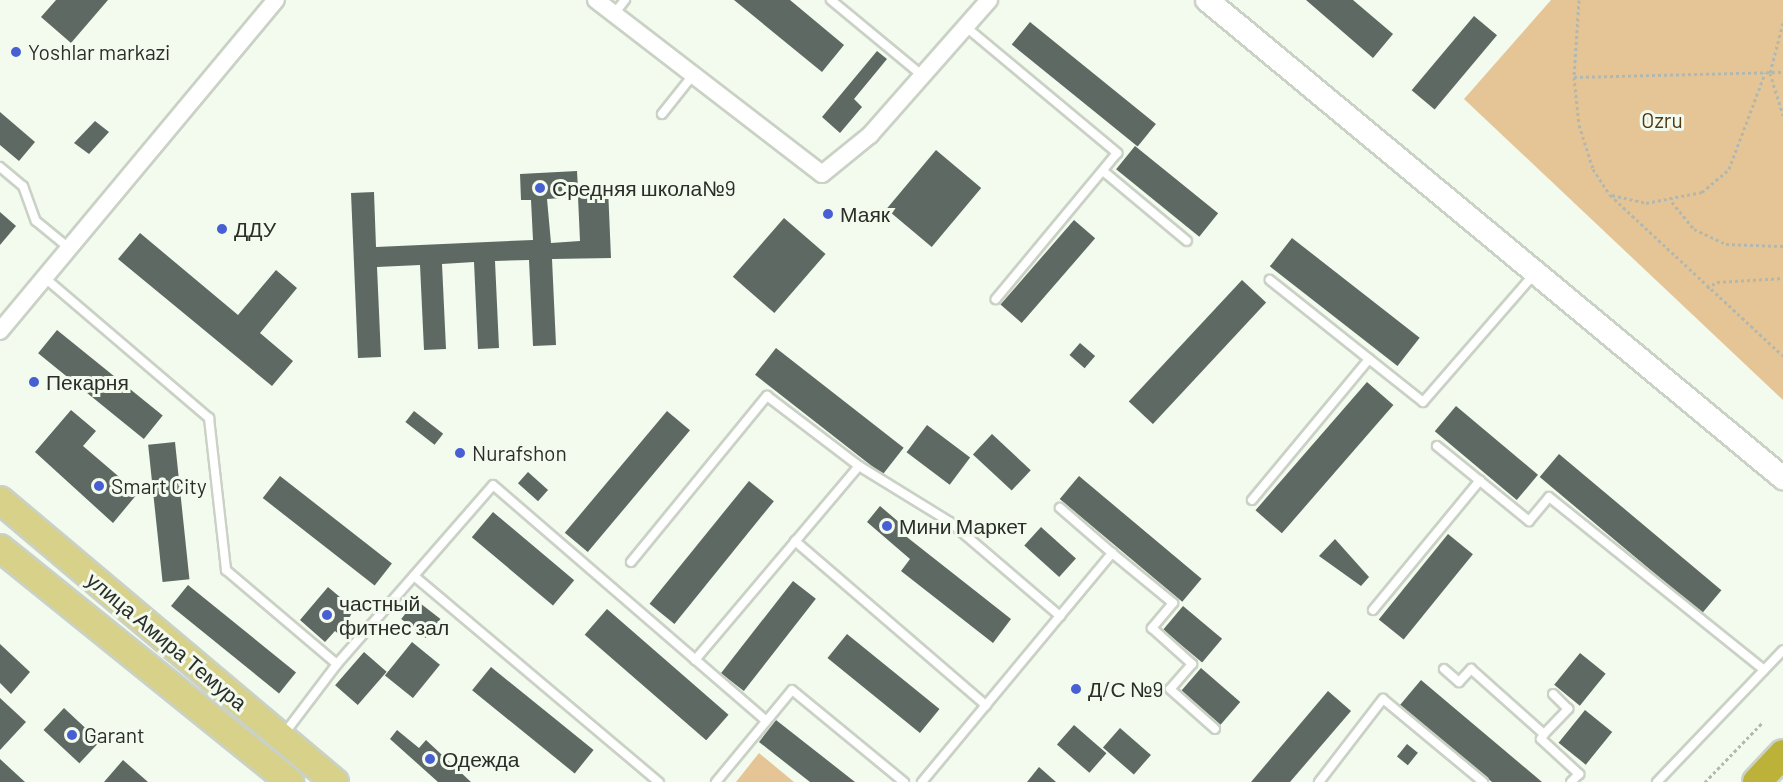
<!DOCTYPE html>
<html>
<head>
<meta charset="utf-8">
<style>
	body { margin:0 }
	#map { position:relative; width:1783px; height:782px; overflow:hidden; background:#f3faee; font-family:Barlow,sans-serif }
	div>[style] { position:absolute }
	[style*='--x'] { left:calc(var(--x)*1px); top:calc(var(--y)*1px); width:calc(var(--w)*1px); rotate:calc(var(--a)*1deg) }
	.green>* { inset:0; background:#e5c596 }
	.building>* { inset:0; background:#5d6962; transform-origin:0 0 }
	.path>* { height:3px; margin-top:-1.5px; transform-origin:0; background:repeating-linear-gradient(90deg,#b2b8ae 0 3px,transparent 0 6px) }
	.roads { filter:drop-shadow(2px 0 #cad1c5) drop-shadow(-2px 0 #cad1c5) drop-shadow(0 2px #cad1c5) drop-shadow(0 -2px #cad1c5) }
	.lane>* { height:8px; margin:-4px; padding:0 4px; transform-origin:4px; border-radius:4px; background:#fff }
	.street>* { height:16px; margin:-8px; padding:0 8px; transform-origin:8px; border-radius:8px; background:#fff }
	.secondary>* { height:22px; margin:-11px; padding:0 11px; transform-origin:11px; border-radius:11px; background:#fff }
	.primary>* { height:26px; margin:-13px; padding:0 13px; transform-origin:13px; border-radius:13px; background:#d7d189 }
	.highway>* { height:28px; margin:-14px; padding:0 14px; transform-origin:14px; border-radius:14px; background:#bcb23a }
	.dots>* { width:16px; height:16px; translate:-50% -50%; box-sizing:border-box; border:3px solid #f3faee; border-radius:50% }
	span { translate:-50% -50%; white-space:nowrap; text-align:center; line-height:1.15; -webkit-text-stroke:6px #f3faee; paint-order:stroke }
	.poi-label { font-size:21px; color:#2a2d28 }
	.left { translate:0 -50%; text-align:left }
	.park-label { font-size:21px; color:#503913 }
	.street-label { font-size:21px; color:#2a2d28 }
</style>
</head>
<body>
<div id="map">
	<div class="green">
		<i style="clip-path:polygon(1551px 0,1783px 0,1783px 400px,1464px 99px)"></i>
		<i style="clip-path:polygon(759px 753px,794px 782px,736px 782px)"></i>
	</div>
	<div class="building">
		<i style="clip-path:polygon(56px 0,108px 0,71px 43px,41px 17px)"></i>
		<i style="clip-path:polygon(734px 0,790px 0,844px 45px,822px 72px)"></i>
		<i style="clip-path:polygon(1306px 0,1353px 0,1393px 34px,1373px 58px)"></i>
		<i style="left:1474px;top:16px;width:30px;height:97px;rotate:40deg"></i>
		<i style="left:1030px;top:22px;width:162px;height:29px;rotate:39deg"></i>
		<i style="clip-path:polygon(877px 51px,887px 59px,854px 99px,862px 107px,840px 133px,822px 117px)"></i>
		<i style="clip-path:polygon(0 112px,35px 142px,19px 161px,0 145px)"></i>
		<i style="clip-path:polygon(95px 121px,109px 132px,89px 154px,74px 143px)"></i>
		<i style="left:1135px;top:146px;width:107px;height:30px;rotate:39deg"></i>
		<i style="left:936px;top:150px;width:59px;height:77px;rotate:40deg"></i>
		<i style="clip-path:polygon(evenodd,577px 171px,578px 189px,608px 188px,611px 258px,552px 259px,556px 345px,533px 346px,529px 260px,495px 261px,499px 348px,478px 349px,474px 262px,442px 264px,446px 349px,424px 350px,420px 265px,377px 267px,381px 357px,358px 358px,351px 193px,374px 192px,376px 247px,533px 240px,531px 200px,521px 200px,520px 174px,577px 171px,578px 197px,580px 241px,551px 243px,547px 199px,578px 197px)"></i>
		<i style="clip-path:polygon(0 212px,16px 226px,0 245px)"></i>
		<i style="left:784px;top:218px;width:55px;height:78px;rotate:41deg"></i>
		<i style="left:1074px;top:220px;width:28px;height:112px;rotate:41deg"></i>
		<i style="clip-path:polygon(140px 233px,238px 315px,276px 270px,297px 288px,260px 333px,293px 361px,272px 386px,118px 259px)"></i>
		<i style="left:1292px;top:238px;width:162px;height:36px;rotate:38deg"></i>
		<i style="left:1242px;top:280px;width:33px;height:166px;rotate:43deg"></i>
		<i style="left:57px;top:330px;width:136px;height:30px;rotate:39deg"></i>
		<i style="left:1080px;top:343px;width:20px;height:16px;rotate:41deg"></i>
		<i style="left:776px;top:348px;width:162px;height:34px;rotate:38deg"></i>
		<i style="left:1367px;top:382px;width:35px;height:170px;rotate:41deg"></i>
		<i style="left:1456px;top:406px;width:107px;height:33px;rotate:40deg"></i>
		<i style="clip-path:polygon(71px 410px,96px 431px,83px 446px,138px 493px,113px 523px,35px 452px)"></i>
		<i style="left:414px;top:411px;width:37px;height:14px;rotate:38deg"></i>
		<i style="left:667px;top:411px;width:30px;height:159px;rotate:40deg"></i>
		<i style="left:927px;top:425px;width:54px;height:34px;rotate:37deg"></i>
		<i style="left:992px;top:434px;width:53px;height:28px;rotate:43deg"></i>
		<i style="left:175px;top:442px;width:138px;height:27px;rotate:84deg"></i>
		<i style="left:1559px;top:454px;width:212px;height:30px;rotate:40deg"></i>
		<i style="left:528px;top:472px;width:27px;height:15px;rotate:42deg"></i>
		<i style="left:280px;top:476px;width:142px;height:28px;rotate:38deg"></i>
		<i style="left:1079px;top:476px;width:160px;height:30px;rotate:40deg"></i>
		<i style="left:749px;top:481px;width:32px;height:158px;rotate:39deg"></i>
		<i style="clip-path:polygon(880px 506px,907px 529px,903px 534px,1011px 619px,993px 643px,901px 571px,910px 559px,867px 522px)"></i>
		<i style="left:493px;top:512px;width:106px;height:33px;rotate:40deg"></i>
		<i style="left:1041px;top:527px;width:47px;height:25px;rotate:42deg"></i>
		<i style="left:1448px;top:534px;width:32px;height:110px;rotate:39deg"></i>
		<i style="clip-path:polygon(1335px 539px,1369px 577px,1361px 586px,1319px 556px)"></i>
		<i style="left:793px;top:581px;width:29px;height:117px;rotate:38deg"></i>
		<i style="left:188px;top:585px;width:139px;height:27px;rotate:39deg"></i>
		<i style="clip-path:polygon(328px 587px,354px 609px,340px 635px,335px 631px,325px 642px,300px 620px)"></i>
		<i style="left:416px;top:600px;width:31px;height:24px;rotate:38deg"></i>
		<i style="left:1183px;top:606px;width:51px;height:31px;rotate:40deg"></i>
		<i style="left:607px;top:609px;width:161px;height:34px;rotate:41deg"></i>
		<i style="left:847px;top:634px;width:119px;height:31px;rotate:39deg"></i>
		<i style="left:412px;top:642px;width:36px;height:43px;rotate:39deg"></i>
		<i style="clip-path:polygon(0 644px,30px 672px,11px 694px,0 683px)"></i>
		<i style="left:364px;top:652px;width:30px;height:44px;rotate:41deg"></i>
		<i style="left:1580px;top:653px;width:33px;height:41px;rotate:39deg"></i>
		<i style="left:491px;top:667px;width:132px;height:30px;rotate:39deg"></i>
		<i style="left:1201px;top:668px;width:52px;height:30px;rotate:41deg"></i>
		<i style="clip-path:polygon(1421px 680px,1542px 782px,1492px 782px,1400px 705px)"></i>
		<i style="clip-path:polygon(1328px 691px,1351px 711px,1290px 782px,1251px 782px)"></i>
		<i style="clip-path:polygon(0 698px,26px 722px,0 750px)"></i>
		<i style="left:64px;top:708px;width:49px;height:30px;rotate:43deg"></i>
		<i style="left:1585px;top:710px;width:35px;height:42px;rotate:39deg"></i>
		<i style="clip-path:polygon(776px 720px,855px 782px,810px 782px,759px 742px)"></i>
		<i style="left:1074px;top:725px;width:43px;height:26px;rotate:41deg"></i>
		<i style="left:1120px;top:728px;width:41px;height:26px;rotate:41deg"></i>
		<i style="clip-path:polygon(397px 730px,419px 748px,426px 740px,471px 782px,438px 782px,390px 739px)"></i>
		<i style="left:1407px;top:744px;width:14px;height:16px;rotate:39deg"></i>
		<i style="clip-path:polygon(0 759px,25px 782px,0 782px)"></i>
		<i style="clip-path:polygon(123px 760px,148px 782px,104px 782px)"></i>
		<i style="clip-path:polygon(1039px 767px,1056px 782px,1027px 782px)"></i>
	</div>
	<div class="path">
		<i style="--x:1579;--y:0;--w:77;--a:93.7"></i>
		<i style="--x:1574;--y:77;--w:48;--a:84.1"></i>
		<i style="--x:1579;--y:125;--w:46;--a:72.3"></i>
		<i style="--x:1593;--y:169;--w:31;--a:57"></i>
		<i style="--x:1610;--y:195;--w:236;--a:42.9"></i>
		<i style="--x:1783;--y:23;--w:52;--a:104.6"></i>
		<i style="--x:1770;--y:73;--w:44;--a:72.8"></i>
		<i style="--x:1574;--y:77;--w:209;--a:-1.4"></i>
		<i style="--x:1612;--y:195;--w:35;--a:13"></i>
		<i style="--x:1646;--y:203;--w:57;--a:-11.1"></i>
		<i style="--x:1702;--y:192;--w:35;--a:-40"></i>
		<i style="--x:1729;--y:169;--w:103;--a:-69.4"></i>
		<i style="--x:1672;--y:202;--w:35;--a:51"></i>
		<i style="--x:1694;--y:229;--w:35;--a:25"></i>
		<i style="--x:1726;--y:244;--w:57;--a:2"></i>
		<i style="--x:1707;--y:288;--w:12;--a:-31"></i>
		<i style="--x:1717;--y:282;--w:66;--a:-3.5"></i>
		<i style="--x:1705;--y:782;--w:83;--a:-46"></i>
	</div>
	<div class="roads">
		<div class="lane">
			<i style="--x:831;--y:0;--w:119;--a:39.6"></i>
			<i style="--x:614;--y:14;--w:18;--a:-52"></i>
			<i style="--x:966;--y:27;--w:197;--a:39.8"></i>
			<i style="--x:1117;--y:153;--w:190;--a:129.7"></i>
			<i style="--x:662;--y:114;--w:50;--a:-51.5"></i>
			<i style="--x:0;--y:167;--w:30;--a:40"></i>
			<i style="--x:23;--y:186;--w:37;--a:70"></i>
			<i style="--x:36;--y:221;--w:43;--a:39.3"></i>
			<i style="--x:1103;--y:171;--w:109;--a:39.8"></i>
			<i style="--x:45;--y:278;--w:216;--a:40.5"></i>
			<i style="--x:209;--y:418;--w:153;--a:83.6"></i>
			<i style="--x:226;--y:570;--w:145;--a:40.3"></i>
			<i style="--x:337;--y:664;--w:88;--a:127.1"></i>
			<i style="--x:1369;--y:359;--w:69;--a:38.5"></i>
			<i style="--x:1423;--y:402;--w:171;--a:-49"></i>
			<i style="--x:1437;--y:446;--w:119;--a:39.2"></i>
			<i style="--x:1529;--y:521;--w:31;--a:-50"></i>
			<i style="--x:1549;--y:497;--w:276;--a:38.8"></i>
			<i style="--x:1252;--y:500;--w:183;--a:-50.3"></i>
			<i style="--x:1369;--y:359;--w:127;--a:-141.4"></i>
			<i style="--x:795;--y:541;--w:252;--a:40.7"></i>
			<i style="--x:1112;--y:553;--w:79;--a:39.3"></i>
			<i style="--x:1173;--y:603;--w:33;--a:130"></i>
			<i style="--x:1152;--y:628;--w:54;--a:42"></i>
			<i style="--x:1192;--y:664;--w:33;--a:131"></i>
			<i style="--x:1170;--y:689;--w:60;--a:41.6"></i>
			<i style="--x:631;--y:562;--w:215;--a:-50.7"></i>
			<i style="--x:767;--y:396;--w:116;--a:37.3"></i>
			<i style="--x:859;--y:466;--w:107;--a:31.6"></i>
			<i style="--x:950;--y:522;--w:145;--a:40.5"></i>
			<i style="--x:414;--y:576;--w:320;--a:40.1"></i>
			<i style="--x:1373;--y:610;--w:168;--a:-50.5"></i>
			<i style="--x:695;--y:660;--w:254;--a:-49.8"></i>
			<i style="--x:337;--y:664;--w:237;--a:-48.9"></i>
			<i style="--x:493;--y:485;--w:361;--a:40.8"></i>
			<i style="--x:1444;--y:669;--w:20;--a:41"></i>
			<i style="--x:1459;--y:682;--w:18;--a:-47"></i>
			<i style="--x:1471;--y:669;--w:98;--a:41.7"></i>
			<i style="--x:1544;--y:734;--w:35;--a:-46"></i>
			<i style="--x:1568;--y:709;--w:21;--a:-135"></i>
			<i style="--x:1544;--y:734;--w:6;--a:121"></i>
			<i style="--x:1541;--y:739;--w:52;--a:42.6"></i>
			<i style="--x:1579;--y:774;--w:11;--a:135"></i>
			<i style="--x:716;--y:782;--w:119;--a:-50.4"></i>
			<i style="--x:792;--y:690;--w:145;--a:39.4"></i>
			<i style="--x:922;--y:782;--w:298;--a:-50.3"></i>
			<i style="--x:1112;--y:553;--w:69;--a:-139.1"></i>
			<i style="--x:1319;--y:782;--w:105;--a:-52.4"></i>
			<i style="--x:1383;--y:699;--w:130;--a:39.7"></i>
			<i style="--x:1657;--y:782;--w:182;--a:-46.3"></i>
		</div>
		<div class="street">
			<i style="--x:596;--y:0;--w:285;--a:37.6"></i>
			<i style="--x:822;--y:174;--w:62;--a:-39.1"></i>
			<i style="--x:870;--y:135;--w:180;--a:-48.6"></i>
			<i style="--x:0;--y:331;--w:431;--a:-50.2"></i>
		</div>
		<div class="secondary">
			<i style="--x:1207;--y:0;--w:749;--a:39.69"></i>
		</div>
		<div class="primary">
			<i style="--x:0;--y:500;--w:438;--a:40.1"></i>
			<i style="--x:0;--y:548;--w:373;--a:38.9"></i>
		</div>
		<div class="highway">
			<i style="--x:1757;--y:782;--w:38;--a:-47"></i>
		</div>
	</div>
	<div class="dots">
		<i style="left:16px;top:52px;background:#475fd3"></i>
		<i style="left:540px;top:188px;background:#475fd3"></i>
		<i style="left:828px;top:214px;background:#475fd3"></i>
		<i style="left:222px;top:229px;background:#475fd3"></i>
		<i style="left:34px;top:382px;background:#475fd3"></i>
		<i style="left:460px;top:453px;background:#475fd3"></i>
		<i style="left:99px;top:486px;background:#475fd3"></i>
		<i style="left:887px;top:526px;background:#475fd3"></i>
		<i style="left:327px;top:615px;background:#475fd3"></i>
		<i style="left:1076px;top:689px;background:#475fd3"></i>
		<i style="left:72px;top:735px;background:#475fd3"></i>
		<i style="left:430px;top:759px;background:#475fd3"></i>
	</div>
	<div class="poi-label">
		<span class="left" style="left:28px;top:52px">Yoshlar markazi</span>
		<span class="left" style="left:552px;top:188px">Средняя школа№9</span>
		<span class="left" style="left:840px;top:214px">Маяк</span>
		<span class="left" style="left:234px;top:229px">ДДУ</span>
		<span class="left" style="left:46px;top:382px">Пекарня</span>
		<span class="left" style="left:472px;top:453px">Nurafshon</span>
		<span class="left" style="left:111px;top:486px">Smart City</span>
		<span class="left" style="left:899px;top:526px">Мини Маркет</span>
		<span class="left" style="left:339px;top:615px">частный<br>фитнес зал</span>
		<span class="left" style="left:1088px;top:689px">Д/С №9</span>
		<span class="left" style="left:84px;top:735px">Garant</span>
		<span class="left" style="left:442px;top:759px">Одежда</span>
	</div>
	<div class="park-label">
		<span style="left:1662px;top:120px">Ozru</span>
	</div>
	<div class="street-label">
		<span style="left:167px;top:641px;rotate:40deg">улица Амира Темура</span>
	</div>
</div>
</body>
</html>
